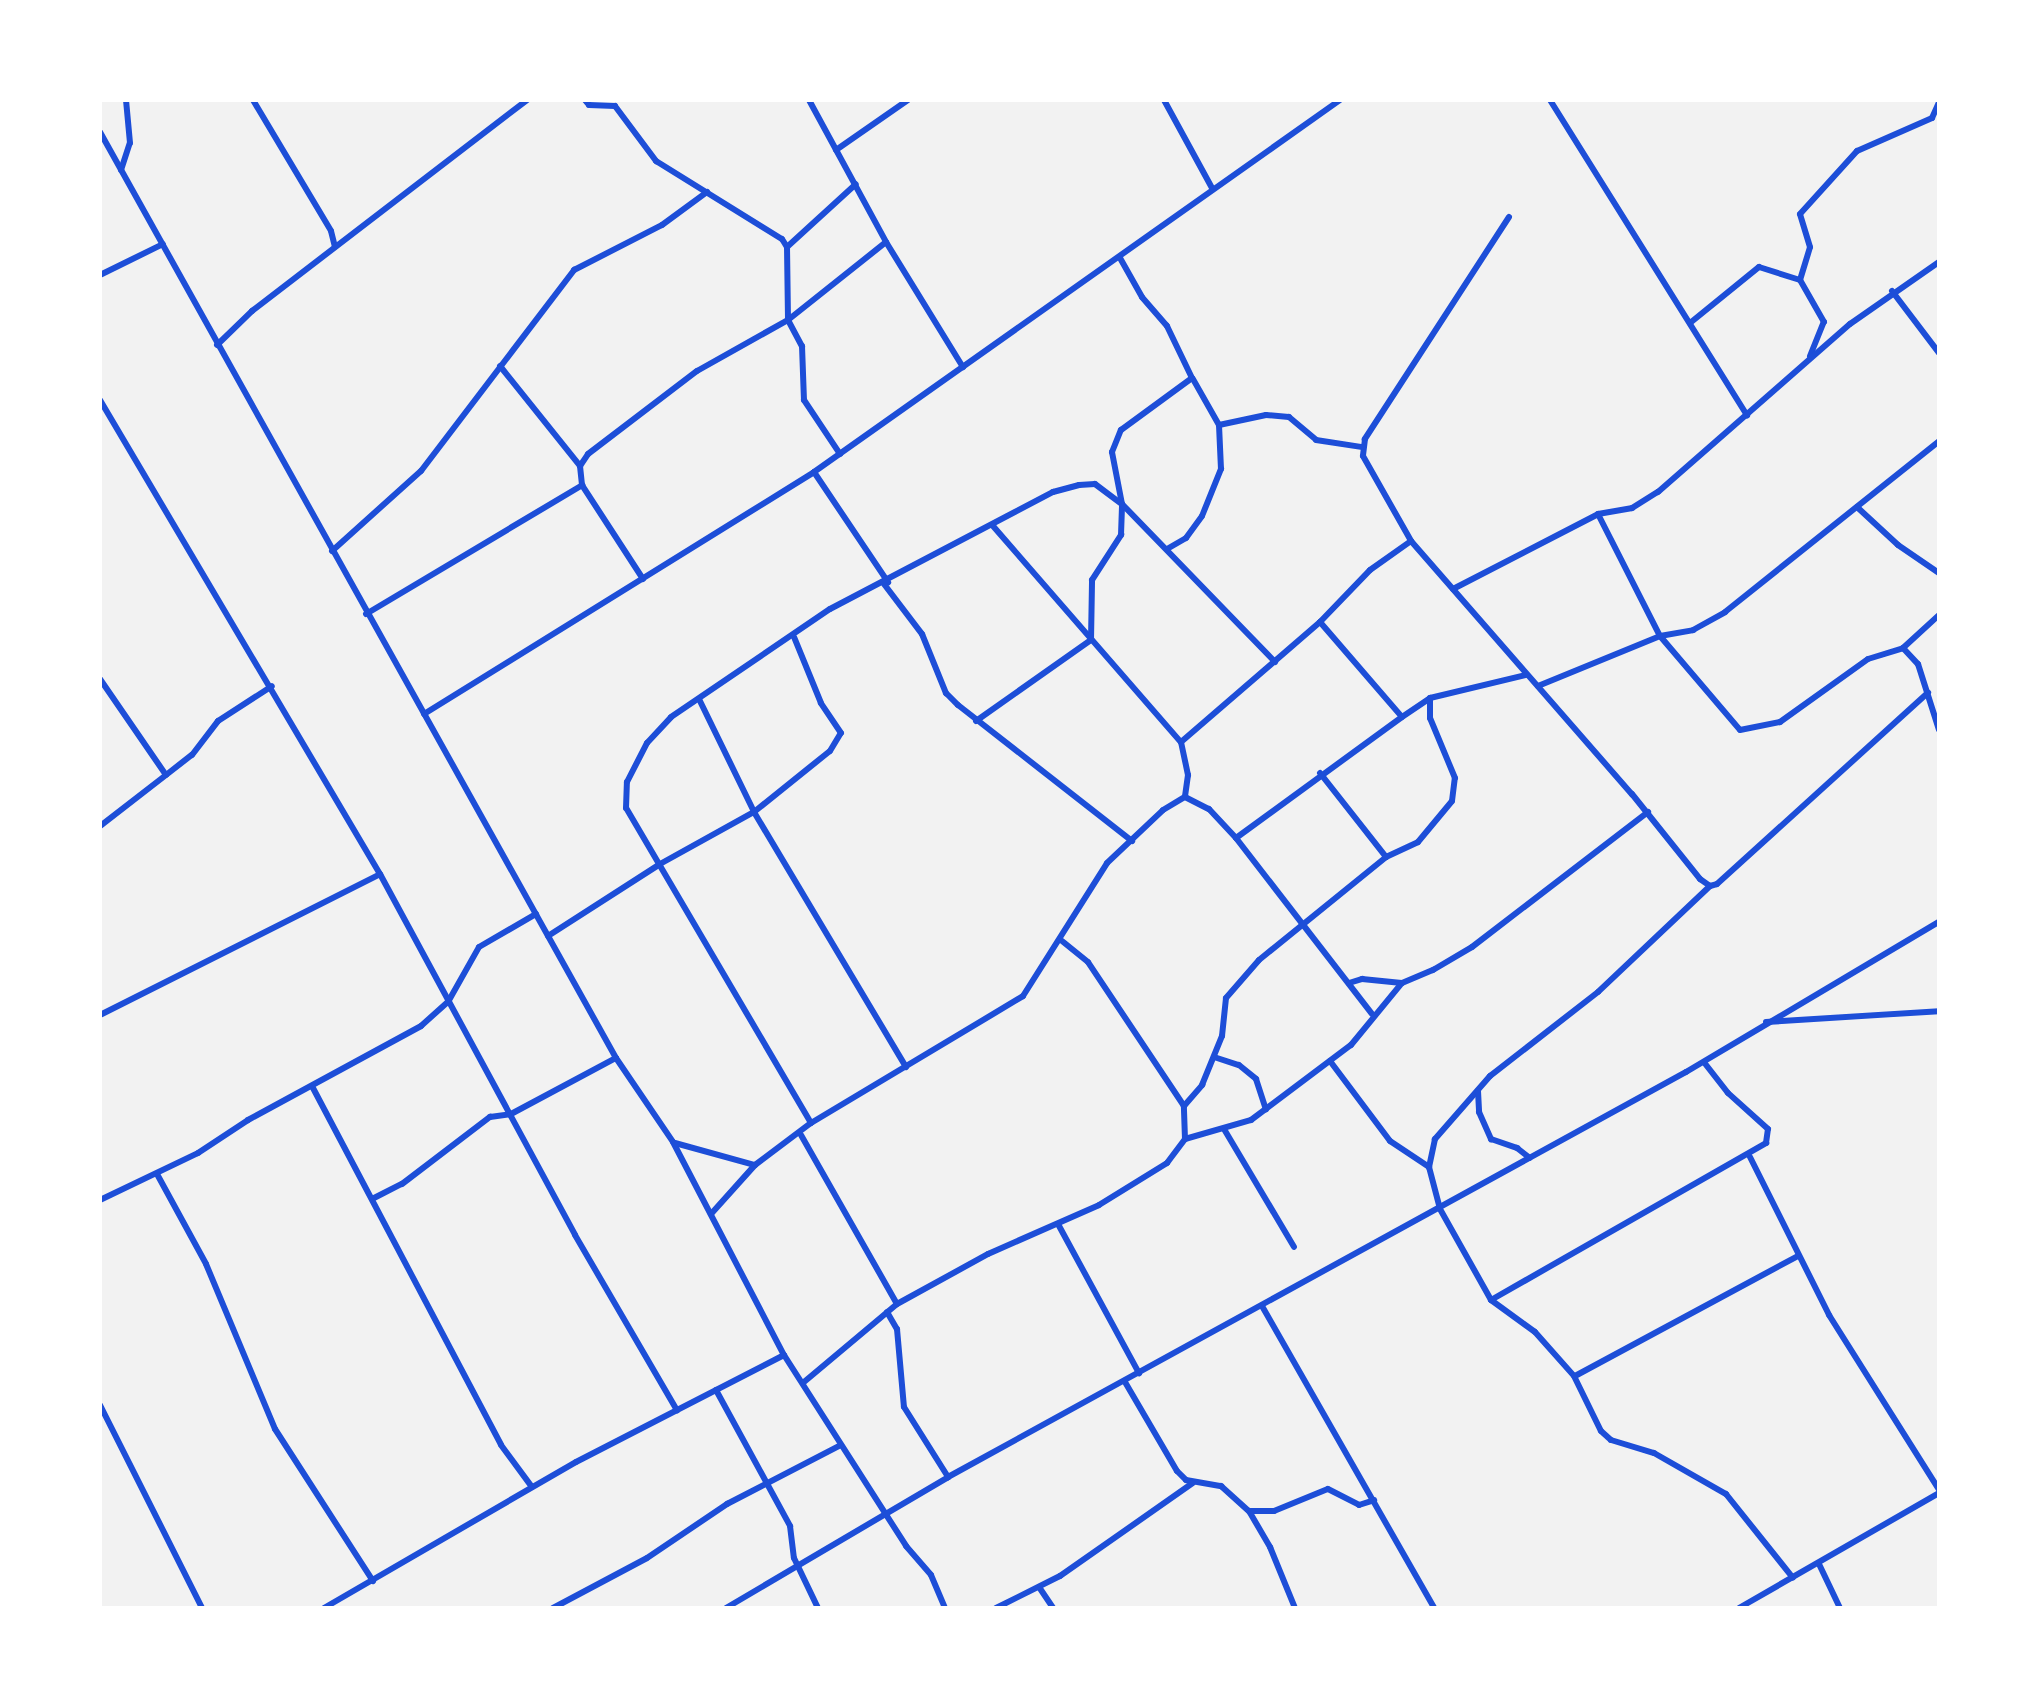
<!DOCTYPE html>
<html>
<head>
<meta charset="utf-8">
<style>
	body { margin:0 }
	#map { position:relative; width:2039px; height:1708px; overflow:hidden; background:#f2f2f2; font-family:"Fira Sans",sans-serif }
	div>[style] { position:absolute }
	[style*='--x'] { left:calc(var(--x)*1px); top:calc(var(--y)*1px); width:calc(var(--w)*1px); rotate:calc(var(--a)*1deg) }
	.minor>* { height:6px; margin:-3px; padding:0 3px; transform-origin:3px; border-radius:3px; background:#1d4ed8 }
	span { translate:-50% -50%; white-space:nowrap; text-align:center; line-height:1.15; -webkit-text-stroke:10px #fff; paint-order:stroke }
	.frame { position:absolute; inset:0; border:102px solid #fff; pointer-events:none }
</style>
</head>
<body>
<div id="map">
	<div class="minor">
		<i style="--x:253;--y:100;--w:152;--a:59.2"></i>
		<i style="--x:331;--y:231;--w:16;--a:76"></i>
		<i style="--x:585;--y:100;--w:6;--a:51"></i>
		<i style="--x:589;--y:105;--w:26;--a:2"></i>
		<i style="--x:615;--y:106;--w:69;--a:53.3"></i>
		<i style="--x:656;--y:161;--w:148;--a:31.8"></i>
		<i style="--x:782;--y:239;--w:9;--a:58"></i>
		<i style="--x:787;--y:247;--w:73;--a:89.2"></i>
		<i style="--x:788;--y:320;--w:30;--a:62"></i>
		<i style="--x:802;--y:346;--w:54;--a:87.9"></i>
		<i style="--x:804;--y:400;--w:65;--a:56.3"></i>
		<i style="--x:809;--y:100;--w:162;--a:61.5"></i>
		<i style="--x:886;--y:242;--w:147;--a:58.4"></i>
		<i style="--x:1164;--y:100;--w:100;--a:61.4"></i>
		<i style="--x:1550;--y:100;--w:372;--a:58"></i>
		<i style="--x:100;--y:132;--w:1060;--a:60.87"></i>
		<i style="--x:616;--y:1058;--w:102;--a:55.8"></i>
		<i style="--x:673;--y:1142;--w:240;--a:62.5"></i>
		<i style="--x:784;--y:1355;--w:227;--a:57.4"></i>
		<i style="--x:906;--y:1546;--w:38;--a:49"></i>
		<i style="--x:931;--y:1575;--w:36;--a:67"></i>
		<i style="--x:836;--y:150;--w:88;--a:-34.8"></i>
		<i style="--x:121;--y:170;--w:28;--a:-72"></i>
		<i style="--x:130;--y:143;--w:43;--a:-95.3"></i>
		<i style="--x:1509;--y:217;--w:265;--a:123"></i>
		<i style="--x:1365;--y:439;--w:17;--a:97"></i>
		<i style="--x:1363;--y:456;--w:98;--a:60.5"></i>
		<i style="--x:1411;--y:541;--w:336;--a:48.9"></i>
		<i style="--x:1632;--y:794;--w:109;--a:51.3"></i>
		<i style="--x:1700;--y:879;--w:12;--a:35"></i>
		<i style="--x:1710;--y:886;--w:7;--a:-16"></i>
		<i style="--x:1717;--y:884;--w:285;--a:-42.2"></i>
		<i style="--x:787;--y:247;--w:93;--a:-42.4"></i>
		<i style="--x:100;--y:275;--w:70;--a:-26.2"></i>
		<i style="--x:1892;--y:291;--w:78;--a:52.8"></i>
		<i style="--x:1690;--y:323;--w:89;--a:-39.1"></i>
		<i style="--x:1759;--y:267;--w:43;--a:17.6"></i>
		<i style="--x:217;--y:345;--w:49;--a:-44.2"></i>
		<i style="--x:252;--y:311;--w:347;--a:-37.5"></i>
		<i style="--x:1810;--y:356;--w:37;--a:-68"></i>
		<i style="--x:1824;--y:322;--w:48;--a:-119.7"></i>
		<i style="--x:1800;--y:280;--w:34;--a:-73"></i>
		<i style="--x:1810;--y:247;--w:34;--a:-107"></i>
		<i style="--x:1800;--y:214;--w:85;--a:-47.9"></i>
		<i style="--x:1857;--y:151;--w:82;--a:-23.7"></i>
		<i style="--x:1932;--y:118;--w:17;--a:-66"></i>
		<i style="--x:500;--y:366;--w:128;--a:51.3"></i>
		<i style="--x:100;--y:400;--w:551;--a:59.43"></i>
		<i style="--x:380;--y:874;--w:410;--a:61.6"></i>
		<i style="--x:575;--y:1235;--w:203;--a:59.8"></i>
		<i style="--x:1219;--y:425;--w:48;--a:-12"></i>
		<i style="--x:1266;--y:415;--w:23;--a:5"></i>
		<i style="--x:1289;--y:417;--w:35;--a:40"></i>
		<i style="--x:1316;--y:440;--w:47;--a:8.7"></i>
		<i style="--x:814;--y:472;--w:133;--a:56.1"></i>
		<i style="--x:1857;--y:507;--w:56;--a:42.8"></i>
		<i style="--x:1898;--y:545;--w:50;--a:34.3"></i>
		<i style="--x:1598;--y:514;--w:137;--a:63.1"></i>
		<i style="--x:1660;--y:636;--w:123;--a:49.6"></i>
		<i style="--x:1740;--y:730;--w:41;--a:-11.3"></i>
		<i style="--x:1780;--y:722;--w:108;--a:-35.6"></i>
		<i style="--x:1868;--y:659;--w:37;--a:-17"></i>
		<i style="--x:1903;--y:648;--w:49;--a:-42.5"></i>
		<i style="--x:993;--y:526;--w:286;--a:49"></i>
		<i style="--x:1181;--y:742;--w:34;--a:78"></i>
		<i style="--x:1188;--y:775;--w:22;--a:98"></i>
		<i style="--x:1185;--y:797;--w:27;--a:27"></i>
		<i style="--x:1209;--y:809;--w:40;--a:47"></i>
		<i style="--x:1236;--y:838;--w:222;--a:52.3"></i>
		<i style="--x:1167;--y:549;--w:22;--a:-30"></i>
		<i style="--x:1186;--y:538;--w:27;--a:-54"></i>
		<i style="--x:1202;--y:516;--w:51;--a:-68"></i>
		<i style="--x:1221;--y:469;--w:44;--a:-92.6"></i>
		<i style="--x:1219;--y:425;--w:53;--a:-119.5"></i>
		<i style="--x:332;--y:551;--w:120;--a:-42"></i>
		<i style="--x:421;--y:471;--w:253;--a:-52.7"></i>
		<i style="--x:574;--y:270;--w:99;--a:-27.1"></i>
		<i style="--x:662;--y:225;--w:56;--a:-36.3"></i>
		<i style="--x:643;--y:579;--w:112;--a:-123"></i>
		<i style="--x:582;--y:485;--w:19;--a:-96"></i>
		<i style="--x:580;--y:466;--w:14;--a:-56"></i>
		<i style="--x:588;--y:454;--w:137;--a:-37.3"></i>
		<i style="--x:697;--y:371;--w:104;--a:-29.3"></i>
		<i style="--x:788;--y:320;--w:125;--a:-38.5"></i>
		<i style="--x:884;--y:584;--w:63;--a:52.8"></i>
		<i style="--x:922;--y:634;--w:64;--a:67.9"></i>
		<i style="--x:946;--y:693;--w:17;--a:45"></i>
		<i style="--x:958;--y:705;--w:221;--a:38"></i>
		<i style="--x:1453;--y:589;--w:163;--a:-27.3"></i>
		<i style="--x:1598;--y:514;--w:35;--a:-10"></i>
		<i style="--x:1632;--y:508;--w:31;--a:-32"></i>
		<i style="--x:1658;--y:492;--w:255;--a:-41.2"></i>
		<i style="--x:1850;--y:324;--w:108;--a:-34.9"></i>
		<i style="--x:366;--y:614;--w:252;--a:-30.8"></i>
		<i style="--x:1320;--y:622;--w:125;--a:49.2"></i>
		<i style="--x:1402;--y:717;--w:34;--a:-34"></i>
		<i style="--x:1430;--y:698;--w:99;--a:-13.5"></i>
		<i style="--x:1903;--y:648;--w:22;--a:47"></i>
		<i style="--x:1918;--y:664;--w:69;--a:72.3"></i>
		<i style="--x:100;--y:679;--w:116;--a:55.5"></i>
		<i style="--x:166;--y:775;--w:83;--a:142.3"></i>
		<i style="--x:1538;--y:686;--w:132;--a:-22.3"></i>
		<i style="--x:1660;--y:636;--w:34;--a:-10"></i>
		<i style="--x:1693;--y:630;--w:37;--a:-29"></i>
		<i style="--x:1725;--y:612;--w:274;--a:-38.6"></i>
		<i style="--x:699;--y:699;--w:126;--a:64"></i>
		<i style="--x:754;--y:812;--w:297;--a:59.2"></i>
		<i style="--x:424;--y:714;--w:459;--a:-31.8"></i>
		<i style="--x:814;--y:472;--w:644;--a:-35.27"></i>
		<i style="--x:976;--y:721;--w:141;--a:-35.2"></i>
		<i style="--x:1091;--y:640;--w:60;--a:-89"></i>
		<i style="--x:1092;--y:580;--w:54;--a:-57.2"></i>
		<i style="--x:1121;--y:535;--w:31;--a:-88"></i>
		<i style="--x:1122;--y:504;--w:53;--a:-100.9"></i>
		<i style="--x:1112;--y:452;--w:24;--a:-68"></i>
		<i style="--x:1121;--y:430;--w:88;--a:-36.2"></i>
		<i style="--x:1192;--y:378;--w:58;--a:-115.7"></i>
		<i style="--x:1167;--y:326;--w:38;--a:-131"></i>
		<i style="--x:1142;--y:297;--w:45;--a:-119.4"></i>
		<i style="--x:1181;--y:742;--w:184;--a:-40.8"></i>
		<i style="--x:1320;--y:622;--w:72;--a:-46.1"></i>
		<i style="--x:1370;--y:570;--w:50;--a:-35.3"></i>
		<i style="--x:1320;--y:773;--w:107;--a:51.8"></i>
		<i style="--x:166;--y:775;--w:33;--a:-38"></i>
		<i style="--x:192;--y:755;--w:43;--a:-52.6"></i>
		<i style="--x:218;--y:721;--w:64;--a:-32.9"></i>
		<i style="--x:1236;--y:838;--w:205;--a:-36.1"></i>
		<i style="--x:1710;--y:886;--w:154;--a:136.6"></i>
		<i style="--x:1598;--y:992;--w:137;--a:142.1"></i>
		<i style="--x:1490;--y:1076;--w:84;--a:131.1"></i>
		<i style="--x:1435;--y:1139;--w:29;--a:102"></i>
		<i style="--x:1429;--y:1167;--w:43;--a:75.3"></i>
		<i style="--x:1440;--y:1209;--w:104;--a:60.7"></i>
		<i style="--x:1491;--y:1300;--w:54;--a:36"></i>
		<i style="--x:1535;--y:1332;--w:59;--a:48.4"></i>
		<i style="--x:1574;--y:1376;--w:61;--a:63.9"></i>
		<i style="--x:1601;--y:1431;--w:13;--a:42"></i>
		<i style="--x:1611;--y:1440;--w:45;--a:16.8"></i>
		<i style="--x:1654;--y:1453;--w:83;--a:29.7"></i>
		<i style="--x:1726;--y:1494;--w:107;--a:51.4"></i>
		<i style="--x:548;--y:936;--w:133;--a:-32.7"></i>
		<i style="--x:660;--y:864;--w:107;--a:-29"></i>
		<i style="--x:754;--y:812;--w:97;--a:-38.8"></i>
		<i style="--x:830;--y:751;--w:21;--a:-59"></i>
		<i style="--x:841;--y:733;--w:36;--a:-124"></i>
		<i style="--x:821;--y:703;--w:71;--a:-112.2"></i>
		<i style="--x:1349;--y:983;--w:14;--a:-17"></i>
		<i style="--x:1362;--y:979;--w:40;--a:5.7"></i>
		<i style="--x:1402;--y:983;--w:34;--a:-23"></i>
		<i style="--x:1433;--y:970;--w:45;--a:-30.5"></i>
		<i style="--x:1472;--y:947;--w:222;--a:-37.5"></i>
		<i style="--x:100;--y:1015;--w:313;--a:-26.7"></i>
		<i style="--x:1766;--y:1022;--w:173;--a:-3.6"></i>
		<i style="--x:1214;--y:1057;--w:26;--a:18"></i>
		<i style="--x:1239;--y:1065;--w:22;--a:39"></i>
		<i style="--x:1256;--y:1079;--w:32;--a:72"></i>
		<i style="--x:1330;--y:1061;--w:100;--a:53.1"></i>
		<i style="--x:1390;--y:1141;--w:47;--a:33.7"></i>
		<i style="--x:313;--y:1088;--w:403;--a:62.2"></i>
		<i style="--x:501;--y:1445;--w:52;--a:53.6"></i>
		<i style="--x:1478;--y:1091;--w:21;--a:87"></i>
		<i style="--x:1479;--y:1112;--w:30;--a:66"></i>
		<i style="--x:1491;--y:1139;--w:28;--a:19"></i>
		<i style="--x:1517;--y:1148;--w:16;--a:38"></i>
		<i style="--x:1184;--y:1106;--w:28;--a:-49"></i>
		<i style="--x:1202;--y:1085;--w:53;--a:-67.8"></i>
		<i style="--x:1222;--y:1036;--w:38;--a:-84"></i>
		<i style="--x:1226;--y:998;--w:50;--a:-49"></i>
		<i style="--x:1259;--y:960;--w:164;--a:-39"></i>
		<i style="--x:1386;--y:857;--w:35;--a:-25"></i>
		<i style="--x:1418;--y:842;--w:53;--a:-50.3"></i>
		<i style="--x:1452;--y:801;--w:23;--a:-83"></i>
		<i style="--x:1455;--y:778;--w:65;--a:-112.6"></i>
		<i style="--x:1430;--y:718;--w:20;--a:-90"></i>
		<i style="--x:811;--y:1123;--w:365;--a:-120.4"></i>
		<i style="--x:626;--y:808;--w:26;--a:-88"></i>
		<i style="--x:627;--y:782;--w:44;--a:-62.9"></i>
		<i style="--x:647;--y:743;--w:35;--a:-47"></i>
		<i style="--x:671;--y:717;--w:192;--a:-34.2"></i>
		<i style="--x:830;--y:609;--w:252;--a:-27.7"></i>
		<i style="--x:1053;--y:492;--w:27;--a:-15"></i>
		<i style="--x:1079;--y:485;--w:16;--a:-4"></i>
		<i style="--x:1095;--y:484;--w:34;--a:37"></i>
		<i style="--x:1122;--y:504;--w:220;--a:45.9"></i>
		<i style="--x:1224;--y:1129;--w:137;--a:59.3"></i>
		<i style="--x:801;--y:1135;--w:194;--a:60.4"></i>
		<i style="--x:1185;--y:1139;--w:69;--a:-16.1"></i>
		<i style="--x:1251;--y:1120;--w:125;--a:-36.9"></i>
		<i style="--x:1351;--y:1045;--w:80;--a:-50.6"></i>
		<i style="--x:675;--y:1143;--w:83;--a:15.4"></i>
		<i style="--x:1750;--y:1157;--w:177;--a:63.4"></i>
		<i style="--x:1829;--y:1315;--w:207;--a:57.8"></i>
		<i style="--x:157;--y:1174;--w:102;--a:61.4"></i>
		<i style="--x:206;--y:1264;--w:179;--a:67.3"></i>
		<i style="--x:275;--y:1429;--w:181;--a:57.2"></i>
		<i style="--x:374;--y:1198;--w:31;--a:-27"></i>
		<i style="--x:402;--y:1184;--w:111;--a:-37.3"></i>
		<i style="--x:490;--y:1117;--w:21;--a:-8"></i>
		<i style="--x:511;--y:1114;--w:119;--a:-28.1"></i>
		<i style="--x:100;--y:1200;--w:109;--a:-25.6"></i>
		<i style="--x:198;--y:1153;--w:60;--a:-33.4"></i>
		<i style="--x:248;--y:1120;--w:197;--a:-28.5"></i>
		<i style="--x:421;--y:1026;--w:36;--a:-42"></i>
		<i style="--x:448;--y:1002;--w:63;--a:-60.6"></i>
		<i style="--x:479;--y:947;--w:66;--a:-30.1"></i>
		<i style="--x:711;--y:1214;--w:66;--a:-48.1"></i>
		<i style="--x:755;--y:1165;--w:70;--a:-36.9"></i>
		<i style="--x:811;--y:1123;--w:247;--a:-30.9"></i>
		<i style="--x:1023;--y:996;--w:157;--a:-57.7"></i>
		<i style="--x:1107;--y:863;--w:77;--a:-43.4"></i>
		<i style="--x:1163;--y:810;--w:26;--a:-31"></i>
		<i style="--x:1058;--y:1224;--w:170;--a:61.5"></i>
		<i style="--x:1491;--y:1300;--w:317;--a:-29.7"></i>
		<i style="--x:1766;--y:1143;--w:14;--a:-82"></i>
		<i style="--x:1768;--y:1129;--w:54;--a:-138"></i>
		<i style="--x:1728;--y:1093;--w:39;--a:-128"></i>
		<i style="--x:1262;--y:1306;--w:348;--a:60.3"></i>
		<i style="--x:887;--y:1312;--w:20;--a:60"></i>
		<i style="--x:897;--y:1329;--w:78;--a:84.9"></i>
		<i style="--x:904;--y:1407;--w:83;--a:57.8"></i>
		<i style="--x:1575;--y:1376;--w:253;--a:-28.3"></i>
		<i style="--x:804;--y:1382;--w:121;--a:-40"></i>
		<i style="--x:897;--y:1304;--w:104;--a:-28.8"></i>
		<i style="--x:988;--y:1254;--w:121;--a:-23.8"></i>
		<i style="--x:1099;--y:1205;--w:80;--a:-31.7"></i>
		<i style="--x:1167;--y:1163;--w:30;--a:-53"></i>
		<i style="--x:1185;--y:1139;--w:33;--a:-92"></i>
		<i style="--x:1184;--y:1106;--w:173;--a:-123.7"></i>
		<i style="--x:1088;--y:962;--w:33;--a:-141"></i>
		<i style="--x:1125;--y:1382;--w:103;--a:59.7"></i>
		<i style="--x:1177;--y:1471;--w:13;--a:45"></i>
		<i style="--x:1186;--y:1480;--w:36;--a:10"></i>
		<i style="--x:1221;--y:1486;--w:38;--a:42"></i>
		<i style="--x:1249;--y:1511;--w:42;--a:59.7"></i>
		<i style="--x:1270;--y:1547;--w:66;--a:67.7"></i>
		<i style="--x:716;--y:1390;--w:155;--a:61.4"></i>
		<i style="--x:790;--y:1526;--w:32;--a:83"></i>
		<i style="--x:794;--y:1558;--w:55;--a:64.4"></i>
		<i style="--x:100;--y:1405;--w:227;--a:63.3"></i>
		<i style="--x:1251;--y:1511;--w:23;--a:0"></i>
		<i style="--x:1274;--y:1511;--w:58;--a:-22.2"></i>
		<i style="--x:1328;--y:1489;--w:35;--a:27"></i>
		<i style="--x:1359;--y:1505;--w:16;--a:-18"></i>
		<i style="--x:1819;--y:1564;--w:49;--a:64.5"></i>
		<i style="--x:1039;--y:1587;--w:25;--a:56"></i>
		<i style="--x:324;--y:1608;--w:291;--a:-30.1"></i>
		<i style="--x:576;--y:1462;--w:234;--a:-27.2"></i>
		<i style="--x:553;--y:1608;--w:106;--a:-28"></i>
		<i style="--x:647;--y:1558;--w:97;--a:-34"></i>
		<i style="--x:727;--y:1504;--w:128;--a:-27.4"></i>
		<i style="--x:726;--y:1608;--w:258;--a:-30.5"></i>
		<i style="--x:948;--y:1477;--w:842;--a:-28.76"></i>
		<i style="--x:1686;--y:1072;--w:294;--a:-30.7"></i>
		<i style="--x:996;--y:1608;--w:72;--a:-26.6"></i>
		<i style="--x:1060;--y:1576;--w:162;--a:-35"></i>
		<i style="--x:1739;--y:1608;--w:231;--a:-29.9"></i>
	</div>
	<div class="frame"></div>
</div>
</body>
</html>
